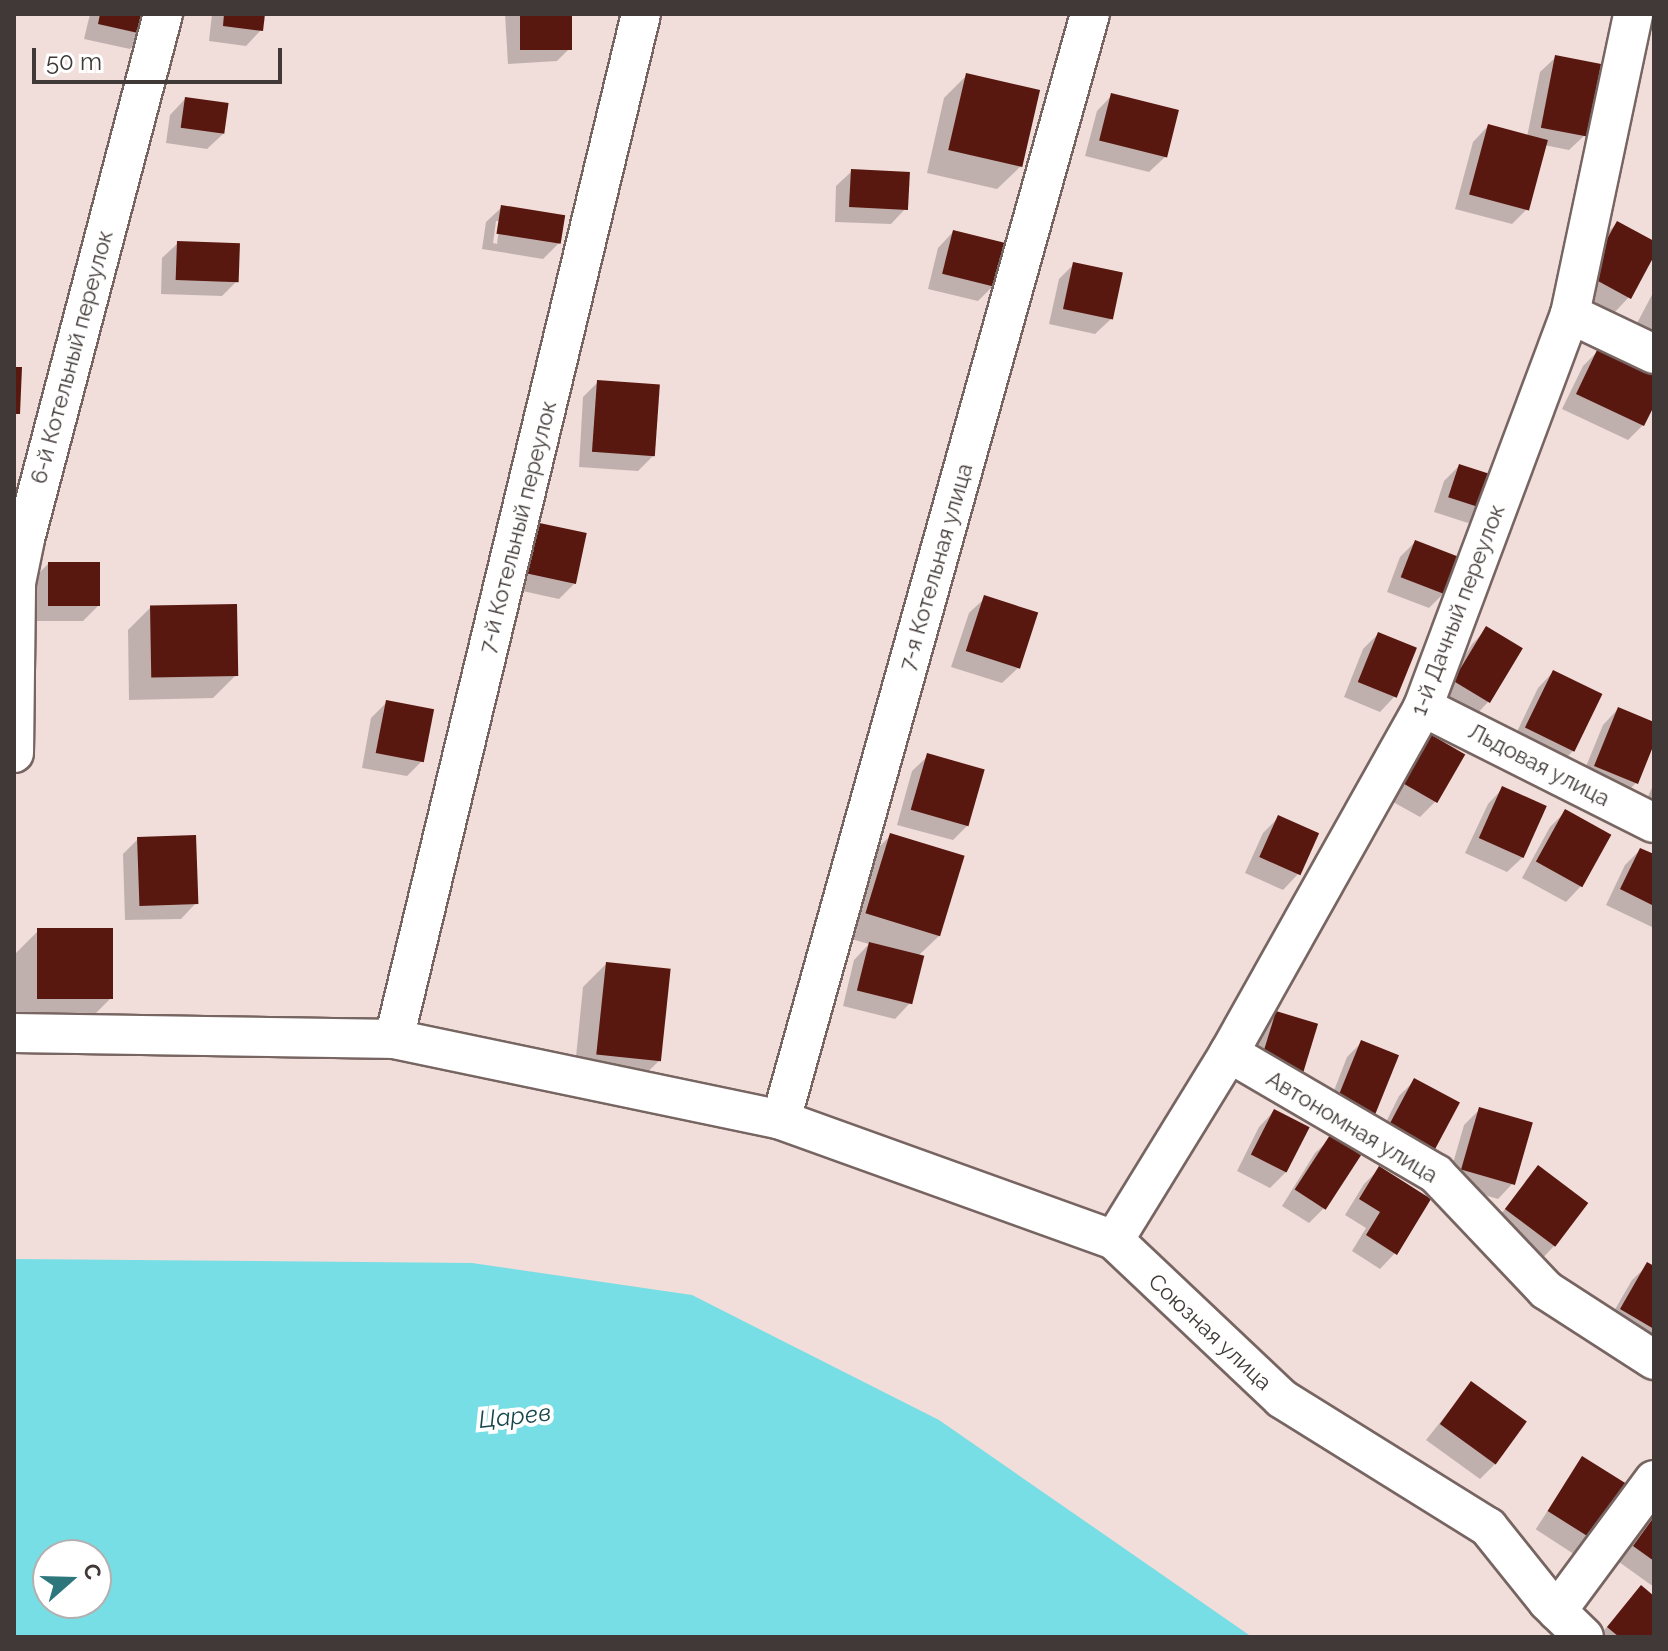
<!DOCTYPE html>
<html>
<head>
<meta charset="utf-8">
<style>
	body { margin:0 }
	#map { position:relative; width:1668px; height:1651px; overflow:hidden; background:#f1ddd9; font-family:Raleway,sans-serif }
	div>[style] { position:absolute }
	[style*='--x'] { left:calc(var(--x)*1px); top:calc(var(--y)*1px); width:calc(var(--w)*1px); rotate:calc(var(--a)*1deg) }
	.water>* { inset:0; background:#77dee6 }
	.shadow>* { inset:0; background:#0003; transform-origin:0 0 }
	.building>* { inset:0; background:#58170f; transform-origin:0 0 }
	.roads { filter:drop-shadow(2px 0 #776562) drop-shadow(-2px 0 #776562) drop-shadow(0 2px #776562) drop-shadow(0 -2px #776562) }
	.street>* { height:38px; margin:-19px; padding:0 19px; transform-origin:19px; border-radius:19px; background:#fff }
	span { translate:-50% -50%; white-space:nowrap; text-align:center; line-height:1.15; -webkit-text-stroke:8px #fff; paint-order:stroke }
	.street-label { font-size:22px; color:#413937 }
	.water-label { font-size:24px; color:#18474b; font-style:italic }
	.frame { position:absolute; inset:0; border:16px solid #413937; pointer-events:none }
	.north { position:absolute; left:32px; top:1539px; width:80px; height:80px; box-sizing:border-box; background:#fff; border:2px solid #b3b0af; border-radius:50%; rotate:70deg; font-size:22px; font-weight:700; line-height:32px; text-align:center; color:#413937 }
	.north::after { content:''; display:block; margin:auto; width:28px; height:36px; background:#2c767c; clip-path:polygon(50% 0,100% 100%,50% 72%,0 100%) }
	.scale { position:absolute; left:32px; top:48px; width:250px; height:36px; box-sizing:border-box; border:4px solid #413937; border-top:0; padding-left:10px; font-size:24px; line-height:28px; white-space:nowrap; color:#413937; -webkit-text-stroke:6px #fff; paint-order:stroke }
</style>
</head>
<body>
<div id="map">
	<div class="water">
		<i style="clip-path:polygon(evenodd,14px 1259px,472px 1263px,692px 1295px,939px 1420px,1252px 1637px,14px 1637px,14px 1259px,48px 1555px,96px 1555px,96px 1603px,48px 1603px,48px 1555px)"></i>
	</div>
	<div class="shadow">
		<i style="clip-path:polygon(90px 14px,150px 14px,145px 34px,130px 49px,84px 39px)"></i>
		<i style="clip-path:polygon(212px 14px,263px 14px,261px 30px,246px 46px,209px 41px)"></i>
		<i style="clip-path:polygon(505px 14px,570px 14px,572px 46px,557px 61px,508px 64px)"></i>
		<i style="clip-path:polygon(1556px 57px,1585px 135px,1569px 150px,1544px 145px,1527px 209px,1512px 224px,1455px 209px,1473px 142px,1488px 126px,1527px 137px,1540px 72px)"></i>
		<i style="clip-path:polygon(967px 75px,1021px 166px,997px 189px,927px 173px,944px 98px)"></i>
		<i style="clip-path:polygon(1112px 95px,1165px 157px,1149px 172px,1085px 156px,1097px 111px)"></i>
		<i style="clip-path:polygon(185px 99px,223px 134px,207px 149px,166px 143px,170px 115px)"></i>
		<i style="clip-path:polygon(852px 171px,906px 208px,891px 224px,835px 222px,836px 186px)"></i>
		<i style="clip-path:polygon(evenodd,502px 207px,559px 243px,543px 259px,482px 249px,486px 222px,502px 207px,496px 221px,500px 221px,497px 244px,493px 243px,496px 221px)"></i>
		<i style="clip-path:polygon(1617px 223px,1654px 243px,1654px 252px,1629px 297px,1614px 313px,1573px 291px,1602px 238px)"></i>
		<i style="clip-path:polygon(953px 232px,993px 286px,978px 301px,928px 289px,938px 248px)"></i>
		<i style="clip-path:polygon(178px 243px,237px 281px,222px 296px,161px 294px,162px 258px)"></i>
		<i style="clip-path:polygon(1074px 264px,1111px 319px,1095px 334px,1049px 324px,1059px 279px)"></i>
		<i style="clip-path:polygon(1654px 291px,1654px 336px,1635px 327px)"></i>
		<i style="clip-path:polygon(1598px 351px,1654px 378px,1654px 402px,1643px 425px,1628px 440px,1562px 409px,1583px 366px)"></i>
		<i style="clip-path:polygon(598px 382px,653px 456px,638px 471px,579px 467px,583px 397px)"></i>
		<i style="clip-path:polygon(1459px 466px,1484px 508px,1468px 523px,1434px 512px,1444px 481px)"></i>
		<i style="clip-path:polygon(515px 538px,574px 584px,559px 599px,504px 587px)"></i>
		<i style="clip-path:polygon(1415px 542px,1444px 593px,1429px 608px,1387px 592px,1400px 557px)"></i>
		<i style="clip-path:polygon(48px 564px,98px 606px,83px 621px,33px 621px,33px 579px)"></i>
		<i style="clip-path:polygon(985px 598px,1018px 668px,1002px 683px,951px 667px,969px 613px)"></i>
		<i style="clip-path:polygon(151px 607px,236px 675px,213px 698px,129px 700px,128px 630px)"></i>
		<i style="clip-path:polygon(1487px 629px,1489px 701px,1474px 717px,1440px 697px,1472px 644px)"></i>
		<i style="clip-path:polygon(1378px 634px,1395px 696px,1380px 712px,1344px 697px,1363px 649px)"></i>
		<i style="clip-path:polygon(1553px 672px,1574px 750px,1559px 765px,1512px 742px,1538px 688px)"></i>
		<i style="clip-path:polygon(387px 702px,422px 761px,407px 776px,362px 768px,371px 718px)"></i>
		<i style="clip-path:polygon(1618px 709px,1654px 724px,1654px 739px,1636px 783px,1621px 798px,1580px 781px,1603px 725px)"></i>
		<i style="clip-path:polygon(1413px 751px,1435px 802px,1420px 817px,1386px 798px)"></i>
		<i style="clip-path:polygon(928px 756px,968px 825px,953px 840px,897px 825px,912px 771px)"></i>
		<i style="clip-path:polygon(1654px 783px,1654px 812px,1643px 808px)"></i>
		<i style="clip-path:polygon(1503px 788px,1523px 857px,1507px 872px,1465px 853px,1488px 804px)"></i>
		<i style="clip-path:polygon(1565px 812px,1581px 886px,1566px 902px,1522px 878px,1550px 827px)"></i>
		<i style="clip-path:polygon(1278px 818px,1298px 874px,1283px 890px,1245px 873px,1263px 833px)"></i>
		<i style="clip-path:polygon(890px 836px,940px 935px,918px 956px,910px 1003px,895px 1019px,843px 1006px,854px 960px,869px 944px,844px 937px,867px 859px)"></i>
		<i style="clip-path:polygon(138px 839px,196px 903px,181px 919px,125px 920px,123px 854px)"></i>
		<i style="clip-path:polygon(1640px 850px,1654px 857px,1654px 928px,1606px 905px,1625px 865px)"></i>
		<i style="clip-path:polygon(38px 931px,111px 998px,88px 1021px,15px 1022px,15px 954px)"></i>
		<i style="clip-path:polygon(606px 964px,660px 1060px,636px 1083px,574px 1077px,583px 987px)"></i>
		<i style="clip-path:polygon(1277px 1013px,1316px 1026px,1245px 1078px,1261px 1028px)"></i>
		<i style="clip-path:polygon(1362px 1042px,1375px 1113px,1360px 1128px,1325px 1114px,1347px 1057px)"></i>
		<i style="clip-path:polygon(1414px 1081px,1435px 1149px,1420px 1164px,1376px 1142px,1399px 1096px)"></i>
		<i style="clip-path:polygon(1480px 1109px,1513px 1183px,1498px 1199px,1447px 1184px,1464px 1125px)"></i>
		<i style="clip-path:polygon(1274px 1111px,1286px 1172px,1270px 1188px,1237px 1171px,1259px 1127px)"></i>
		<i style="clip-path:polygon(1331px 1138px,1358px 1155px,1324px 1208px,1309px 1223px,1282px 1206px,1315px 1153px)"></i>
		<i style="clip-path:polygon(1539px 1168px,1554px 1246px,1539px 1262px,1491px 1226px)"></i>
		<i style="clip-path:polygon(1379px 1169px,1395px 1253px,1380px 1269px,1352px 1251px,1366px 1228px,1345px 1215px,1364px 1184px)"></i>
		<i style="clip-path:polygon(1648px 1265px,1654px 1269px,1654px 1347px,1606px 1325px,1632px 1280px)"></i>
		<i style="clip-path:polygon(1471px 1384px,1495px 1464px,1480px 1479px,1426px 1440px)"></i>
		<i style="left:1582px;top:1458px;width:56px;height:85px;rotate:33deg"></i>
		<i style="clip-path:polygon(1654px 1515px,1654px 1587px,1619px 1562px)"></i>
		<i style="clip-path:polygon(1641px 1588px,1654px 1599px,1654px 1637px,1598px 1637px)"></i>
	</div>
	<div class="building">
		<i style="clip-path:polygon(100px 14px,152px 14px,147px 35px,98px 24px)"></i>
		<i style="clip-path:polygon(224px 14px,265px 14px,263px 31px,223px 26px)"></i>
		<i style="left:520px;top:14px;width:52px;height:36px"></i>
		<i style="left:1555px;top:55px;width:47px;height:74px;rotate:11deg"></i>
		<i style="left:966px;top:73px;width:76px;height:79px;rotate:13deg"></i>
		<i style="left:1111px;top:93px;width:70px;height:49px;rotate:14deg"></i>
		<i style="left:185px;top:97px;width:44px;height:31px;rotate:8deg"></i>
		<i style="left:1488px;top:124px;width:62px;height:73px;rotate:15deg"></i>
		<i style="left:851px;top:169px;width:59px;height:38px;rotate:3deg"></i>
		<i style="left:501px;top:205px;width:65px;height:29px;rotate:9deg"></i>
		<i style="clip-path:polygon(1617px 221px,1654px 241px,1654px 256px,1631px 299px,1587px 275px)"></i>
		<i style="left:953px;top:230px;width:54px;height:45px;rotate:14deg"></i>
		<i style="left:177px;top:241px;width:63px;height:39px;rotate:2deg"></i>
		<i style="left:1073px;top:262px;width:51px;height:48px;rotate:12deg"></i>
		<i style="clip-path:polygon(1598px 348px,1654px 375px,1654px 406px,1644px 426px,1576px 394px)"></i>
		<i style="clip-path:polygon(14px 367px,22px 367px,20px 414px,14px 414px)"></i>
		<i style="left:597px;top:380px;width:63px;height:72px;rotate:4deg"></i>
		<i style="left:1459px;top:464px;width:39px;height:35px;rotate:18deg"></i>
		<i style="left:530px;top:521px;width:58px;height:52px;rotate:12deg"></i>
		<i style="left:1415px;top:540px;width:48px;height:40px;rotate:21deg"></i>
		<i style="left:48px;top:562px;width:52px;height:44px"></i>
		<i style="left:984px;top:595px;width:57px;height:59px;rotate:18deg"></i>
		<i style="left:237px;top:604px;width:72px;height:87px;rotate:89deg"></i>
		<i style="left:1486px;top:626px;width:43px;height:64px;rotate:31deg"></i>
		<i style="left:1378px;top:632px;width:42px;height:54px;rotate:22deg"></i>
		<i style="left:1553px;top:670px;width:55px;height:64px;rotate:26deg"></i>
		<i style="left:386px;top:700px;width:49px;height:54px;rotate:11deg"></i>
		<i style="clip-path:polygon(1618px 707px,1654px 722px,1654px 744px,1638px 784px,1594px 766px)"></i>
		<i style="left:1428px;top:733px;width:43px;height:56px;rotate:30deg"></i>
		<i style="left:927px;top:753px;width:60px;height:59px;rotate:16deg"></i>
		<i style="left:1502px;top:786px;width:49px;height:57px;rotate:24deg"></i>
		<i style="left:1565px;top:809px;width:53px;height:60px;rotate:29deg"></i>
		<i style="left:1278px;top:815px;width:45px;height:46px;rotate:24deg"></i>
		<i style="left:890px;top:833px;width:78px;height:84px;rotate:17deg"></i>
		<i style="left:196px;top:835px;width:69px;height:59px;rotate:88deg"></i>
		<i style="clip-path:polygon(1640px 848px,1654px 854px,1654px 906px,1620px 889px)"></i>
		<i style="left:113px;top:928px;width:71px;height:76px;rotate:90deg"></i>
		<i style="left:869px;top:942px;width:57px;height:50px;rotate:14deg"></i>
		<i style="left:606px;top:962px;width:65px;height:93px;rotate:6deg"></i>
		<i style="left:1276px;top:1011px;width:44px;height:55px;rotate:17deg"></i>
		<i style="left:1361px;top:1040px;width:41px;height:63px;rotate:22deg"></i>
		<i style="left:1414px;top:1078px;width:52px;height:54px;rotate:28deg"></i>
		<i style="left:1479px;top:1107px;width:56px;height:65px;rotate:16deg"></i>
		<i style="left:1274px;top:1109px;width:40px;height:51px;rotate:27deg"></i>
		<i style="left:1330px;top:1135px;width:37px;height:65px;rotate:33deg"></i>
		<i style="left:1538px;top:1165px;width:63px;height:55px;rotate:37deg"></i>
		<i style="clip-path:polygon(1379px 1166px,1431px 1199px,1397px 1255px,1366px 1235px,1380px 1212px,1359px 1199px)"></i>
		<i style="clip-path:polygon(1647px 1262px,1654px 1266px,1654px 1329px,1620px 1309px)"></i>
		<i style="left:1471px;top:1381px;width:69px;height:53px;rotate:36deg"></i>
		<i style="left:1582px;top:1456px;width:59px;height:65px;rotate:32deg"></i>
		<i style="clip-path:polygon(1654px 1517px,1654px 1561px,1633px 1546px)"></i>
		<i style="clip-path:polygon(1641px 1585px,1654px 1596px,1654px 1637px,1619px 1637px,1607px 1627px)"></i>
	</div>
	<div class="roads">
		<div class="street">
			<i style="--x:1570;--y:314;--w:93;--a:25.5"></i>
			<i style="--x:1423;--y:707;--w:258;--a:26.7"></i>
			<i style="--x:14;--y:753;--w:170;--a:-89.3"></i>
			<i style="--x:16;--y:583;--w:45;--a:-78.4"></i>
			<i style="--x:25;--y:539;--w:543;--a:-75.27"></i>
			<i style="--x:14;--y:1033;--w:380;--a:0.9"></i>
			<i style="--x:394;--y:1039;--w:395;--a:11.8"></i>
			<i style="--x:781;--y:1120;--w:354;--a:19.8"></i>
			<i style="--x:1114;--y:1240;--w:231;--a:43.4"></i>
			<i style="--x:1282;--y:1399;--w:243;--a:31.9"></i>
			<i style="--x:1488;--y:1527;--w:96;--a:51.3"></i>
			<i style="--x:1548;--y:1602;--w:50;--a:44.2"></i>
			<i style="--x:394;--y:1039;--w:1054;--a:-76.45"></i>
			<i style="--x:1229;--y:1053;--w:240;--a:30.3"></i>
			<i style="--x:1436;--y:1174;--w:160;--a:46.5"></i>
			<i style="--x:1546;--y:1290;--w:129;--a:32.9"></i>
			<i style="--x:781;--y:1120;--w:1148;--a:-74.39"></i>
			<i style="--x:1114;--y:1240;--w:220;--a:-58.4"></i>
			<i style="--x:1229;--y:1053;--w:397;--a:-60.7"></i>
			<i style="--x:1423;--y:707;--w:420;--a:-69.5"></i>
			<i style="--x:1570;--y:314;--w:307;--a:-78.1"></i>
			<i style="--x:1557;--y:1611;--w:163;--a:-53.5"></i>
		</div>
	</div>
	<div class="street-label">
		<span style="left:72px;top:357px;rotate:-75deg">6-й Котельный переулок</span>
		<span style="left:518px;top:527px;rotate:-76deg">7-й Котельный переулок</span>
		<span style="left:936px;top:567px;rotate:-74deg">7-я Котельная улица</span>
		<span style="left:1458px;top:610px;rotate:-69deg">1-й Дачный переулок</span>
		<span style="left:1539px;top:765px;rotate:27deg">Льдовая улица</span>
		<span style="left:1352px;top:1127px;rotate:31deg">Автономная улица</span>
		<span style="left:1210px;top:1332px;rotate:43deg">Союзная улица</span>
	</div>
	<div class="water-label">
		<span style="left:515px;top:1416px;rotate:-6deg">Царев</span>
	</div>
	<div class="frame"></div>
	<div class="north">С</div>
	<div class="scale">50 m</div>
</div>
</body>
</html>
